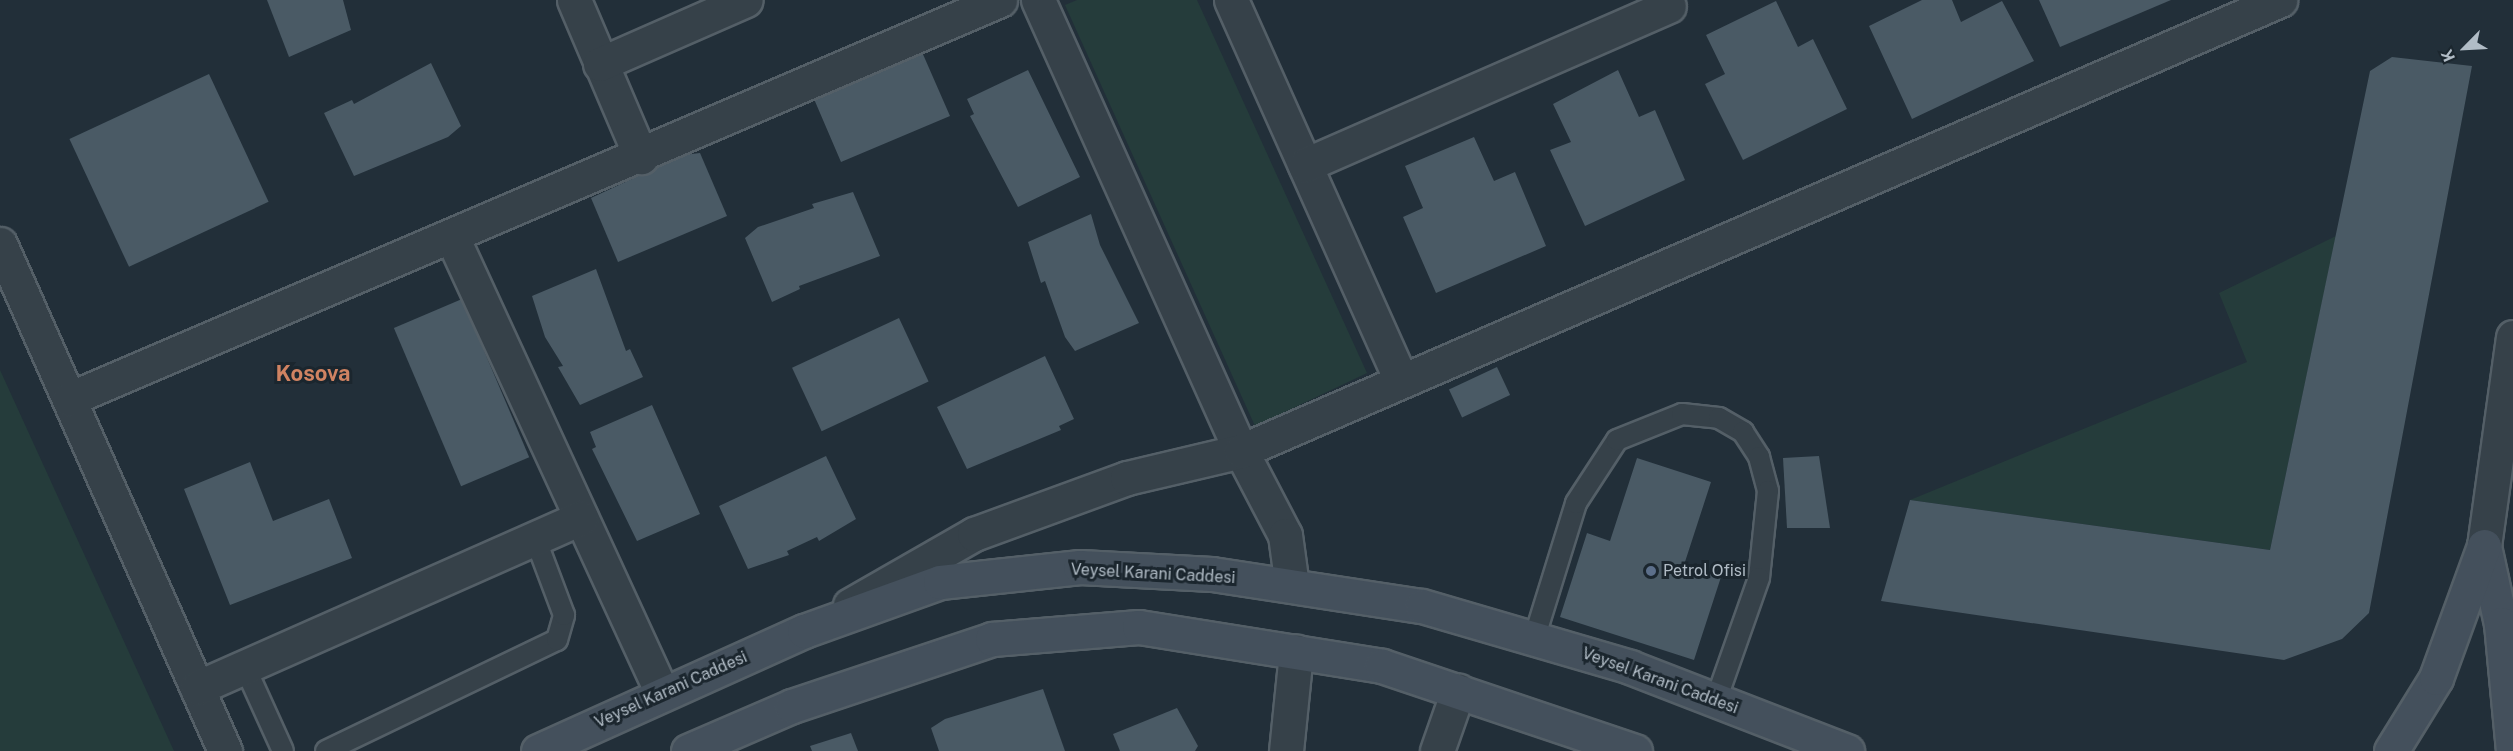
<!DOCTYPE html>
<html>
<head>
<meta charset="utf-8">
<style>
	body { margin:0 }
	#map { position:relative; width:2513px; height:751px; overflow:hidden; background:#222f39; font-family:"Public Sans",sans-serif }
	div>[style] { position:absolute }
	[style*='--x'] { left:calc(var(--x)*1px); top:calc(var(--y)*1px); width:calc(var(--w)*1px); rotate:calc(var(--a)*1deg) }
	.green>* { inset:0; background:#253c3b }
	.building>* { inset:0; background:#4a5a65; transform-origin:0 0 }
	.roads { filter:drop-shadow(2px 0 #545f67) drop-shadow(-2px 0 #545f67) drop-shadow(0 2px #545f67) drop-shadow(0 -2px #545f67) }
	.service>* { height:20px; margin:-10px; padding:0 10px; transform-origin:10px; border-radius:10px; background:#364149 }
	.minor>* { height:33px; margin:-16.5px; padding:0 16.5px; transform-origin:16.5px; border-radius:16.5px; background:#364149 }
	.secondary>* { height:33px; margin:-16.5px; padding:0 16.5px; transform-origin:16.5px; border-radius:16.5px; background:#44505c }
	.dots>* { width:16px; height:16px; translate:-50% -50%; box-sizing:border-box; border:3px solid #1b262e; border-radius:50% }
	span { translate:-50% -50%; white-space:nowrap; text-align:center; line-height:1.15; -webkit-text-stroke:6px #1b262e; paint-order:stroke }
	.poi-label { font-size:16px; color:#b1bcc6 }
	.left { translate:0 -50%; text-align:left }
	.street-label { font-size:16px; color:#b1bcc6 }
	.district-label { font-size:22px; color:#d08362; font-weight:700 }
	.north { position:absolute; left:2435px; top:18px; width:60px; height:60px; -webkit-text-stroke:4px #1b262e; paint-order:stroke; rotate:246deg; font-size:16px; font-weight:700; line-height:24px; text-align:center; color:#b1bcc6 }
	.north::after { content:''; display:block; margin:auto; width:21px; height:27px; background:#b1bcc6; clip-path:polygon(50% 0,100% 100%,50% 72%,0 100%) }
</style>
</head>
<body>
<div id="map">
	<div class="green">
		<i style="clip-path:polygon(1077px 0,1197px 0,1367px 373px,1255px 426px,1065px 5px)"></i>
		<i style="clip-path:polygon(2336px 236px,2270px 550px,1910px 500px,2247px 362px,2219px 293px)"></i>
		<i style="clip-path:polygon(0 370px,174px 751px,0 751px)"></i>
	</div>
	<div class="building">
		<i style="clip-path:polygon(267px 0,343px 0,351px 30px,289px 57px)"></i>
		<i style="clip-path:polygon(1922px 0,1952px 0,1961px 22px,2002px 1px,2034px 61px,1912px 119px,1869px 26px)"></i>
		<i style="clip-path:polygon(2039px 0,2171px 0,2060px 47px)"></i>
		<i style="clip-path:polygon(1776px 1px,1798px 47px,1813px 39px,1847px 109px,1743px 160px,1705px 84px,1725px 74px,1706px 35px)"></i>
		<i style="clip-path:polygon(922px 52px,950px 116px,841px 162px,814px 99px,851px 78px,853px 81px,883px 69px,882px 65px)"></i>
		<i style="clip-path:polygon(2392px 57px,2472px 66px,2369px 613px,2342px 639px,2284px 660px,1881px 601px,1910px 500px,2270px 550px,2370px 71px)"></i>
		<i style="clip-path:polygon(431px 63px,461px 126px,448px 137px,354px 176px,324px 113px,352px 100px,354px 104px)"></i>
		<i style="clip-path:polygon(1028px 70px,1080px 177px,1018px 207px,970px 116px,974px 114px,967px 99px)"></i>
		<i style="clip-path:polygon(1618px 70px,1639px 117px,1655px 110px,1685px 180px,1585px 226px,1550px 150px,1571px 142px,1553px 104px)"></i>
		<i style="left:209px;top:74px;width:141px;height:154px;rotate:65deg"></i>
		<i style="clip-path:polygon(1474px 137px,1494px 181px,1515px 172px,1546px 246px,1436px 293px,1403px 217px,1423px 208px,1405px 166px)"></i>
		<i style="clip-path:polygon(700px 153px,727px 216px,618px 262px,591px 198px,683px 155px)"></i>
		<i style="clip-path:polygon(853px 192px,880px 256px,799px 286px,800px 289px,772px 302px,745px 238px,758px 227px,814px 208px,812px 204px)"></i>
		<i style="clip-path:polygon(1091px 214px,1100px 245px,1139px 323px,1075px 351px,1065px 337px,1045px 281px,1041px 283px,1028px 242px)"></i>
		<i style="clip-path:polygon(596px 269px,626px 351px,630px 349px,643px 377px,580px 405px,558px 367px,563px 366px,545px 337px,532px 296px)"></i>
		<i style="left:462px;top:299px;width:172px;height:74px;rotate:67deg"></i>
		<i style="left:899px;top:318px;width:70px;height:118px;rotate:65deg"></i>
		<i style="clip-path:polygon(1045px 356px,1074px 419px,1059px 426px,1061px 430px,967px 469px,937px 407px)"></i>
		<i style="left:1497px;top:367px;width:31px;height:53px;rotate:65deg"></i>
		<i style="clip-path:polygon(652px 405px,700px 514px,637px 541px,592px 449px,596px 447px,590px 432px)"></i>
		<i style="clip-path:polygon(826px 456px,856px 519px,819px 541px,817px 537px,787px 551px,789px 555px,748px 569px,719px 506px)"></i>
		<i style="clip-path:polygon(1819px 456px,1830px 528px,1787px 528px,1783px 458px)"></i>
		<i style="clip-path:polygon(1637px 458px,1711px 482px,1684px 565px,1721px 577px,1694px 660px,1560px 617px,1587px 533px,1610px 541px)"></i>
		<i style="clip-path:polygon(250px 462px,273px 521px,329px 499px,352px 558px,230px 605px,184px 489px)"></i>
		<i style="clip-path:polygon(1043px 689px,1065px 751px,939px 751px,931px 728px,945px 719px)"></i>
		<i style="clip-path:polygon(1177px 708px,1198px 746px,1195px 751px,1120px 751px,1113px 734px)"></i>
		<i style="clip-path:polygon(851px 733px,858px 751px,812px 751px,810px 746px)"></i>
	</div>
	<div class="roads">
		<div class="service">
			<i style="--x:1534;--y:639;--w:142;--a:-72.8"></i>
			<i style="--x:1576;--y:503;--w:75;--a:-56.9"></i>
			<i style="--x:1617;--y:440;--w:70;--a:-21.8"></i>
			<i style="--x:1682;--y:414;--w:37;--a:6"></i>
			<i style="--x:1719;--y:418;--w:28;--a:30"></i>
			<i style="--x:1743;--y:432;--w:30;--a:57"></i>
			<i style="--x:1759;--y:457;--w:35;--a:75"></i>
			<i style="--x:1768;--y:491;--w:87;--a:95.9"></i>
			<i style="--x:1759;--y:578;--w:129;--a:109.4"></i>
			<i style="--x:244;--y:665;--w:94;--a:65.6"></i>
			<i style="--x:326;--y:751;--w:256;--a:-25.7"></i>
			<i style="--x:557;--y:640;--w:26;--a:-74"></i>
			<i style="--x:564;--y:615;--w:82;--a:-110.6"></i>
		</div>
		<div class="minor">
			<i style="--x:574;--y:0;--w:171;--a:66.9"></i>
			<i style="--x:1038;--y:0;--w:495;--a:65.8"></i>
			<i style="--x:1241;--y:451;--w:95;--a:62.4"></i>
			<i style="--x:1285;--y:535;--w:51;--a:82.2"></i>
			<i style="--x:1231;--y:0;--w:416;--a:65.9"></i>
			<i style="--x:600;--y:64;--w:159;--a:-23.7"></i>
			<i style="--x:1305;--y:165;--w:397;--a:-23.6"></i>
			<i style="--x:452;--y:237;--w:502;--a:65.27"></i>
			<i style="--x:0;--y:244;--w:555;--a:66.07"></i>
			<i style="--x:69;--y:399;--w:1013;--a:-23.2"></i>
			<i style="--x:2484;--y:546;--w:211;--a:-82.1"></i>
			<i style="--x:850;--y:605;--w:143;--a:-29.8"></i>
			<i style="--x:974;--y:534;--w:163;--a:-20.1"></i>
			<i style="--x:1127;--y:478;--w:117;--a:-13.3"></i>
			<i style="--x:1241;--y:451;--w:1133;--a:-23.46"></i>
			<i style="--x:197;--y:688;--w:420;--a:-23.9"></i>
			<i style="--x:1286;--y:751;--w:100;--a:-84.2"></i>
			<i style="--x:1437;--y:751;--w:64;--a:-70.7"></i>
		</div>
		<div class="secondary">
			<i style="--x:2484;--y:546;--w:80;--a:77.7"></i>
			<i style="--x:2501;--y:624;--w:127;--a:84.6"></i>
			<i style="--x:538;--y:751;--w:292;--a:-24.3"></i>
			<i style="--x:804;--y:631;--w:145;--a:-19.8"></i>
			<i style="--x:940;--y:582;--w:141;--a:-6.1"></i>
			<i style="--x:1080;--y:567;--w:132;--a:3"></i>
			<i style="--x:1212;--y:574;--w:212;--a:8.7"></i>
			<i style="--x:1422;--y:606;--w:217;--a:16.3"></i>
			<i style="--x:1630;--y:667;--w:233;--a:21.2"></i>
			<i style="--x:688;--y:751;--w:113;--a:-23.4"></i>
			<i style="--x:792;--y:706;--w:211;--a:-18.5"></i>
			<i style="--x:992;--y:639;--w:147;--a:-4.7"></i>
			<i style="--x:1139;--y:627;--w:246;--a:9.1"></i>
			<i style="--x:1382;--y:666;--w:267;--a:18.6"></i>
			<i style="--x:2391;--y:751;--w:86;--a:-58.3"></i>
			<i style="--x:2436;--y:678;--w:140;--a:-70"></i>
		</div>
	</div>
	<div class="dots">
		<i style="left:1651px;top:571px;background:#5c6f8a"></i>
	</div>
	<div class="poi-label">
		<span class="left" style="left:1663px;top:571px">Petrol Ofisi</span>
	</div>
	<div class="street-label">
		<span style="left:1153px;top:574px;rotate:3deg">Veysel Karani Caddesi</span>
		<span style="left:1660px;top:681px;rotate:20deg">Veysel Karani Caddesi</span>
		<span style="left:671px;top:690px;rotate:-24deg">Veysel Karani Caddesi</span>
	</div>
	<div class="district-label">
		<span style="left:313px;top:374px">Kosova</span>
	</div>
	<div class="north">K</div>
</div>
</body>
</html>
